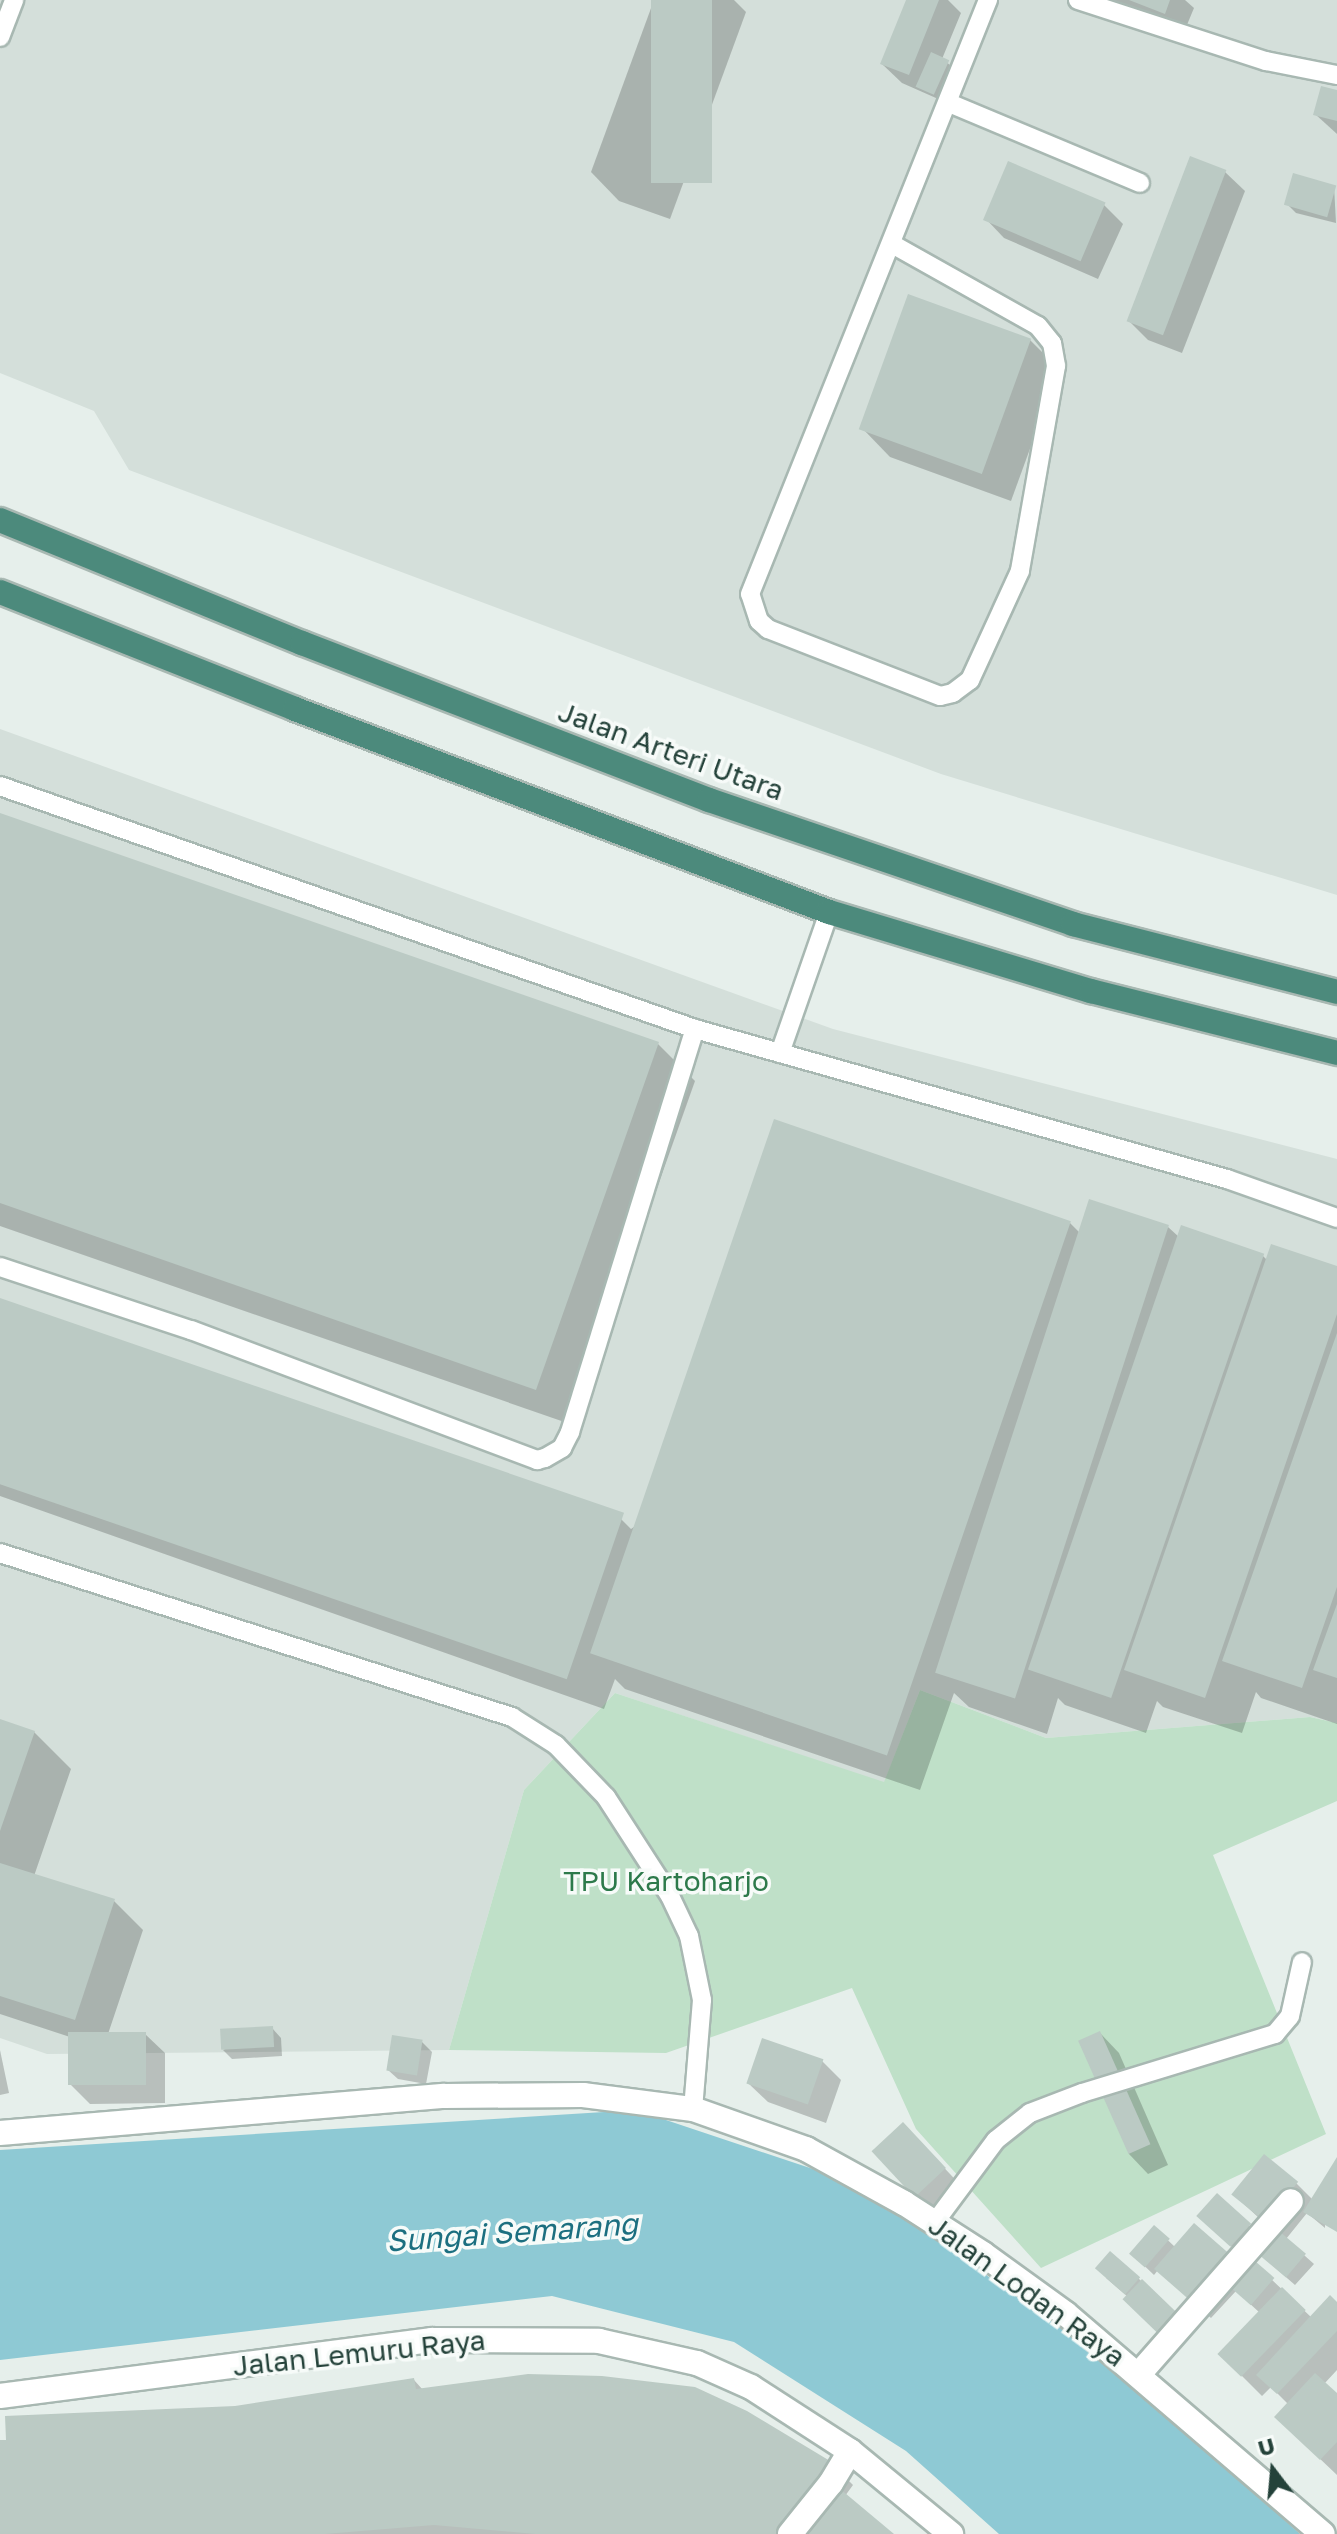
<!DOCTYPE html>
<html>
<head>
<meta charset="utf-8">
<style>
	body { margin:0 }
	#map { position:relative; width:1337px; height:2534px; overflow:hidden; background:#e6efeb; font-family:"Golos Text",sans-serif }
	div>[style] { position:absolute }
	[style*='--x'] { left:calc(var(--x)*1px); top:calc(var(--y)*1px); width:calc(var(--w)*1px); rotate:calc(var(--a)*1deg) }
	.built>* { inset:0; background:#d4dfda }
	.green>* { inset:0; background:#bfe0c8 }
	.water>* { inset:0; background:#8ec9d4 }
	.shadow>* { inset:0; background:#0003 }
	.building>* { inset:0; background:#bbcac4; transform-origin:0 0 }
	.roads { filter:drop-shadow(2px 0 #a8b8b2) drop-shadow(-2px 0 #a8b8b2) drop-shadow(0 2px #a8b8b2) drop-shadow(0 -2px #a8b8b2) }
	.service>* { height:18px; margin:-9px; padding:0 9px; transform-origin:9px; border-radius:9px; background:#fff }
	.minor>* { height:24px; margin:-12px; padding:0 12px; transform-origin:12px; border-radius:12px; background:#fff }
	.trunk>* { height:24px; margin:-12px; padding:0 12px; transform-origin:12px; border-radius:12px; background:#4c8a7c }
	span { translate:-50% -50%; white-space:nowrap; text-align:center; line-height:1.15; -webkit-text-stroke:7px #f7fbf9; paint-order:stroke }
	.street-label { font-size:28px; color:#24423a }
	.park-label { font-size:28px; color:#2d7a4b }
	.water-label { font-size:30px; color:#1c6f80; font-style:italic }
	.north { position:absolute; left:1233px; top:2430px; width:80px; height:80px; -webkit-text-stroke:6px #f7fbf9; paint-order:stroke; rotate:344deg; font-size:22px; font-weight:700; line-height:32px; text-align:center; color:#24423a }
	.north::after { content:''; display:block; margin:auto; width:28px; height:36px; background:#24423a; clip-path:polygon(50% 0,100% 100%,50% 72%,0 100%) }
</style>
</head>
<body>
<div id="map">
	<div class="built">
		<i style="clip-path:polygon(0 0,1337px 0,1337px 895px,941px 774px,129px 470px,94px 411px,0 373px)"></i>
		<i style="clip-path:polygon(0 729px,833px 1029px,1337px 1159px,1337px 1723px,1310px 1717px,1046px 1738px,920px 1690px,884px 1783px,615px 1693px,524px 1790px,449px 2050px,47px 2054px,0 2038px)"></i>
	</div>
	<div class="green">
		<i style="clip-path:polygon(920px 1690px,1046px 1738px,1310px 1717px,1337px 1723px,1337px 1801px,1213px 1855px,1326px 2134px,1041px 2268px,916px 2129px,852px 1988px,666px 2053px,449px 2050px,524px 1790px,615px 1693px,884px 1782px)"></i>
	</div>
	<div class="water">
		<i style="clip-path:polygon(636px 2110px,822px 2172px,908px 2219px,1116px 2368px,1300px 2534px,999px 2534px,906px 2451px,734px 2342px,552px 2296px,0 2360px,0 2150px)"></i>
	</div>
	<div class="shadow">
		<i style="clip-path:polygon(654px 0,734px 0,746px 12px,670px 219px,619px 201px,591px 172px)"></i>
		<i style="clip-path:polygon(908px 0,948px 0,961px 13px,942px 59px,958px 71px,945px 102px,902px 83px,882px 64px)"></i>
		<i style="clip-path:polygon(1109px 0,1185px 0,1194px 8px,1184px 32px)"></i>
		<i style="clip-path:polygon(1337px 92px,1337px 134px,1315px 114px)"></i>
		<i style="clip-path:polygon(1225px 172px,1245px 191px,1182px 353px,1148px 340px,1129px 321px)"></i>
		<i style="clip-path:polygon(1334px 186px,1336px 223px,1296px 213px,1287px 204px)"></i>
		<i style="clip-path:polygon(1103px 204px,1123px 224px,1098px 279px,1004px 238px,985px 218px)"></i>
		<i style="clip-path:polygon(1030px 340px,1059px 369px,1011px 501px,890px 457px,862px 428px)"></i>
		<i style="clip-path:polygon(0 816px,658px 1044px,695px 1081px,573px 1425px,0 1226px)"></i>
		<i style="clip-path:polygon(1091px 1202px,1168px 1227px,1179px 1237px,1262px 1255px,1267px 1260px,1337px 1268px,1337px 1724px,1261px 1698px,1256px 1692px,1242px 1733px,1163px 1707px,1157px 1701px,1146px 1733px,1065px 1705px,1058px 1698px,1047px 1734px,969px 1707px,954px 1693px,920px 1790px,625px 1689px,615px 1679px,604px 1709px,0 1496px,0 1300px,621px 1519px,631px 1529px,1070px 1223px,1080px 1233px)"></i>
		<i style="clip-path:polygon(0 1721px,34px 1732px,71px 1769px,34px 1876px,114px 1901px,143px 1930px,108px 2034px,145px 2034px,165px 2053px,165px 2103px,90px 2104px,70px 2084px,70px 2037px,0 2014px)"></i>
		<i style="clip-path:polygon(272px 2028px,281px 2038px,282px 2056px,232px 2059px,223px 2050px)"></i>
		<i style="clip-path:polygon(1100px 2033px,1119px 2053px,1168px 2165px,1148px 2174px,1129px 2154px)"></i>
		<i style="clip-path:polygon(422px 2042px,432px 2052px,426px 2084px,398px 2079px,388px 2070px)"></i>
		<i style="clip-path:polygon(0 2050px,9px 2093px,0 2095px)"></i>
		<i style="clip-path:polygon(822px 2061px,841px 2080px,826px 2123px,768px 2102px,748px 2083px)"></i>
		<i style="clip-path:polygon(922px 2144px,964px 2189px,936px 2215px,875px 2152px)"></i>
		<i style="clip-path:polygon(1337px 2161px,1337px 2230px,1325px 2223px,1325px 2228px,1337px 2238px,1307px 2213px,1286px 2239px,1314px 2264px,1295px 2285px,1264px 2258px,1272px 2230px,1233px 2194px,1296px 2183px,1313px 2200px)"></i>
		<i style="clip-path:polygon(1217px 2196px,1259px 2235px,1241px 2255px,1208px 2225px)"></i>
		<i style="clip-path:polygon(1155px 2228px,1175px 2247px,1248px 2257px,1312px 2318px,1337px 2304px,1337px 2370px,1324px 2384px,1337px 2396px,1337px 2475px,1296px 2436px,1288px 2404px,1271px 2387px,1262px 2396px,1220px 2354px,1260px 2313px,1236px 2291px,1211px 2318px,1158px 2270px,1154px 2275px,1131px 2253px)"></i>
		<i style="clip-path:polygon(1106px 2278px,1138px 2278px,1189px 2327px,1128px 2297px)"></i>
		<i style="clip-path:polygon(414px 2380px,423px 2390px,834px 2466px,853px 2485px,845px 2496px,891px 2534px,0 2534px,0 2442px)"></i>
	</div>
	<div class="building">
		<i style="left:651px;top:0;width:61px;height:183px"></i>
		<i style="clip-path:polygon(906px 0,939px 0,909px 75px,880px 64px)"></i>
		<i style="clip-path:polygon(1129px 0,1170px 0,1165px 14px)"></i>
		<i style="left:931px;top:52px;width:20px;height:38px;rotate:24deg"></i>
		<i style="clip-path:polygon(1321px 86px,1337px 90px,1337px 121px,1313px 115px)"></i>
		<i style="left:1190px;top:156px;width:39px;height:177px;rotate:21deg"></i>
		<i style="left:1008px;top:161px;width:106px;height:64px;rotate:23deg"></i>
		<i style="left:1293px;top:173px;width:45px;height:33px;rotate:16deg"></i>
		<i style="left:908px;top:294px;width:131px;height:144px;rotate:20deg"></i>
		<i style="clip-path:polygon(0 813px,659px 1042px,536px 1390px,0 1203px)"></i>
		<i style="left:774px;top:1119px;width:314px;height:565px;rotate:19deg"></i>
		<i style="left:1089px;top:1199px;width:84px;height:498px;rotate:18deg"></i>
		<i style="left:1181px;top:1225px;width:88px;height:470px;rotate:19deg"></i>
		<i style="clip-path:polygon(1271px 1244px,1337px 1266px,1337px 1314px,1205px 1698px,1124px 1670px)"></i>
		<i style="left:0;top:1298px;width:660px;height:176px;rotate:19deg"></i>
		<i style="clip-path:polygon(1337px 1333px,1337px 1587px,1302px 1688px,1222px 1661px)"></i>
		<i style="clip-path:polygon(1337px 1604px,1337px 1678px,1313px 1670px)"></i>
		<i style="clip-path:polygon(0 1719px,35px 1731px,0 1831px)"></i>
		<i style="clip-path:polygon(0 1863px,115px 1899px,75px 2020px,0 1996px)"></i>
		<i style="left:273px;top:2026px;width:21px;height:53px;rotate:87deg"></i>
		<i style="left:1100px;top:2031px;width:124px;height:24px;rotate:66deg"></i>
		<i style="left:68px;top:2032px;width:78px;height:53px"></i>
		<i style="left:392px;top:2035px;width:31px;height:36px;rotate:9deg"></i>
		<i style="left:762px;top:2038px;width:65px;height:48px;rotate:19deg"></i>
		<i style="left:903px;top:2122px;width:63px;height:43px;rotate:47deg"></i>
		<i style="left:1264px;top:2154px;width:44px;height:52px;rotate:39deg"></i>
		<i style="clip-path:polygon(1337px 2157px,1337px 2232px,1303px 2212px)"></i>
		<i style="left:1217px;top:2193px;width:46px;height:31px;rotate:42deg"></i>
		<i style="left:1194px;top:2223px;width:49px;height:61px;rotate:41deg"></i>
		<i style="left:1154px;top:2225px;width:21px;height:38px;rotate:41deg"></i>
		<i style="left:1273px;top:2226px;width:43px;height:31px;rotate:40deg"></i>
		<i style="left:1110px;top:2251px;width:40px;height:23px;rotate:41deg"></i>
		<i style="left:1248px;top:2255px;width:35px;height:36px;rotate:41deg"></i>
		<i style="left:1142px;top:2279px;width:54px;height:28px;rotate:44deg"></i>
		<i style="left:1282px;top:2287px;width:33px;height:93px;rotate:44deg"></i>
		<i style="clip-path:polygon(1330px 2295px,1337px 2302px,1337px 2331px,1277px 2394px,1256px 2375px)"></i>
		<i style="clip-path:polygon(1315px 2373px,1337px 2393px,1337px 2442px,1320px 2460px,1274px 2417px)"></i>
		<i style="clip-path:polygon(528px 2374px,602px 2376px,695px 2387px,747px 2411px,835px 2464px,784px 2534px,535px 2534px,434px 2525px,325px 2534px,0 2534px,0 2440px,6px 2440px,5px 2416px,235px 2406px,414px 2378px,416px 2389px)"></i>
		<i style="clip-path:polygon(839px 2488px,894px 2534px,799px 2534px)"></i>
	</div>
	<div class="roads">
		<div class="service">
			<i style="--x:1078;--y:0;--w:198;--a:18"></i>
			<i style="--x:1266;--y:61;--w:72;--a:11.2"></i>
			<i style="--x:0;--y:37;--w:40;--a:-69"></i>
			<i style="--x:949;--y:103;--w:207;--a:22.7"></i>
			<i style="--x:892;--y:244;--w:167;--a:29.3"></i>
			<i style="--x:1038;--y:326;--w:22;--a:51"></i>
			<i style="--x:1052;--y:343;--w:23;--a:80"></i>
			<i style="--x:1056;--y:366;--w:208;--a:100"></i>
			<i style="--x:1020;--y:571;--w:120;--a:114.6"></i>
			<i style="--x:970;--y:680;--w:21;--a:143"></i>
			<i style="--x:953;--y:693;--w:13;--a:167"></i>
			<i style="--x:940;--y:696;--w:185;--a:-158.7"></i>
			<i style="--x:768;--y:629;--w:12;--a:-138"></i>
			<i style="--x:759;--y:621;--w:28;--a:-108"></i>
			<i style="--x:750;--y:594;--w:640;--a:-68.17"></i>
			<i style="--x:0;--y:786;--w:736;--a:19.27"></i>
			<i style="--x:695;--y:1029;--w:553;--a:15.75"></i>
			<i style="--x:1227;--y:1179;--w:117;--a:19.5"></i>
			<i style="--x:780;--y:1053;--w:149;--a:-70.8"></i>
			<i style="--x:0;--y:1267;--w:201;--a:18.3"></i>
			<i style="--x:191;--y:1330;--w:370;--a:20.6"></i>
			<i style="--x:537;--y:1460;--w:8;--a:-14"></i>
			<i style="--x:545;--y:1458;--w:20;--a:-30"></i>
			<i style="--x:562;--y:1448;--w:18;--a:-63"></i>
			<i style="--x:570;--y:1432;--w:422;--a:-72.8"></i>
			<i style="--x:0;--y:1553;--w:538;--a:17.76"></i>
			<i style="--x:512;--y:1717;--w:52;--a:32.5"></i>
			<i style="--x:556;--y:1745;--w:72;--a:46.1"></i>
			<i style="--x:606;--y:1797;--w:118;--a:57.1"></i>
			<i style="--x:670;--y:1896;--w:44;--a:64.6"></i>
			<i style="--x:689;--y:1936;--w:65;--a:78.5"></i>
			<i style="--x:702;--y:2000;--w:109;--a:94.7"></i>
			<i style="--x:935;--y:2222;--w:102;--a:-53.4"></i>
			<i style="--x:996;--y:2140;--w:43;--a:-38.5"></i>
			<i style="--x:1030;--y:2113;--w:56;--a:-21"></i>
			<i style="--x:1082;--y:2093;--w:202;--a:-17"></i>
			<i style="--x:1275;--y:2034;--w:23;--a:-50"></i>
			<i style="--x:1290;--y:2016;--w:55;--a:-77.5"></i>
		</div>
		<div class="minor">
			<i style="--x:0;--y:2133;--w:446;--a:-4.8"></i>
			<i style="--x:444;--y:2096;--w:139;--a:-0.4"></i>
			<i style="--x:583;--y:2095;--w:111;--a:7.3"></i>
			<i style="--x:693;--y:2109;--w:120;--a:19.5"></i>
			<i style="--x:806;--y:2149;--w:112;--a:28.9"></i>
			<i style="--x:904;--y:2203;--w:94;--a:32.8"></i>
			<i style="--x:983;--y:2254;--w:102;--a:35.9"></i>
			<i style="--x:1066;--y:2314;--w:338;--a:40.6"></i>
			<i style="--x:1139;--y:2374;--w:230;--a:-48.7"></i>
			<i style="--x:0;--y:2396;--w:436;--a:-7.4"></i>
			<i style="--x:432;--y:2340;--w:167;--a:0.3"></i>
			<i style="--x:599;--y:2341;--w:100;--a:12.7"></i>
			<i style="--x:697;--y:2363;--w:59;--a:24"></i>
			<i style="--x:751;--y:2387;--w:118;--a:32.9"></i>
			<i style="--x:850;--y:2451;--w:131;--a:39.4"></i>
			<i style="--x:790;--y:2534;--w:65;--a:-51.2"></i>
			<i style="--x:831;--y:2483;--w:37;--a:-59"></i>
		</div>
		<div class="trunk">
			<i style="--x:0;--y:520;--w:326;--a:22.2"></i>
			<i style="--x:302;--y:643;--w:436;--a:21.1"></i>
			<i style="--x:709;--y:800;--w:385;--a:18.8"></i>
			<i style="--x:1073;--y:924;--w:273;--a:14.4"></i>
			<i style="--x:0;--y:592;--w:317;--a:21.6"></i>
			<i style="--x:295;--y:709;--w:571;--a:20.81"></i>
			<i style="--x:829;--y:912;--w:274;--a:16.8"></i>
			<i style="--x:1091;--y:991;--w:254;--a:14.1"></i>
		</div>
	</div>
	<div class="street-label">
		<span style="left:671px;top:751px;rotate:20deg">Jalan Arteri Utara</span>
		<span style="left:1027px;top:2291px;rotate:36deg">Jalan Lodan Raya</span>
		<span style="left:359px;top:2353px;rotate:-6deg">Jalan Lemuru Raya</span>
	</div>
	<div class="park-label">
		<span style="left:666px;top:1881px">TPU Kartoharjo</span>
	</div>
	<div class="water-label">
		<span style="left:512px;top:2232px;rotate:-4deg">Sungai Semarang</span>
	</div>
	<div class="north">U</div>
</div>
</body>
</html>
